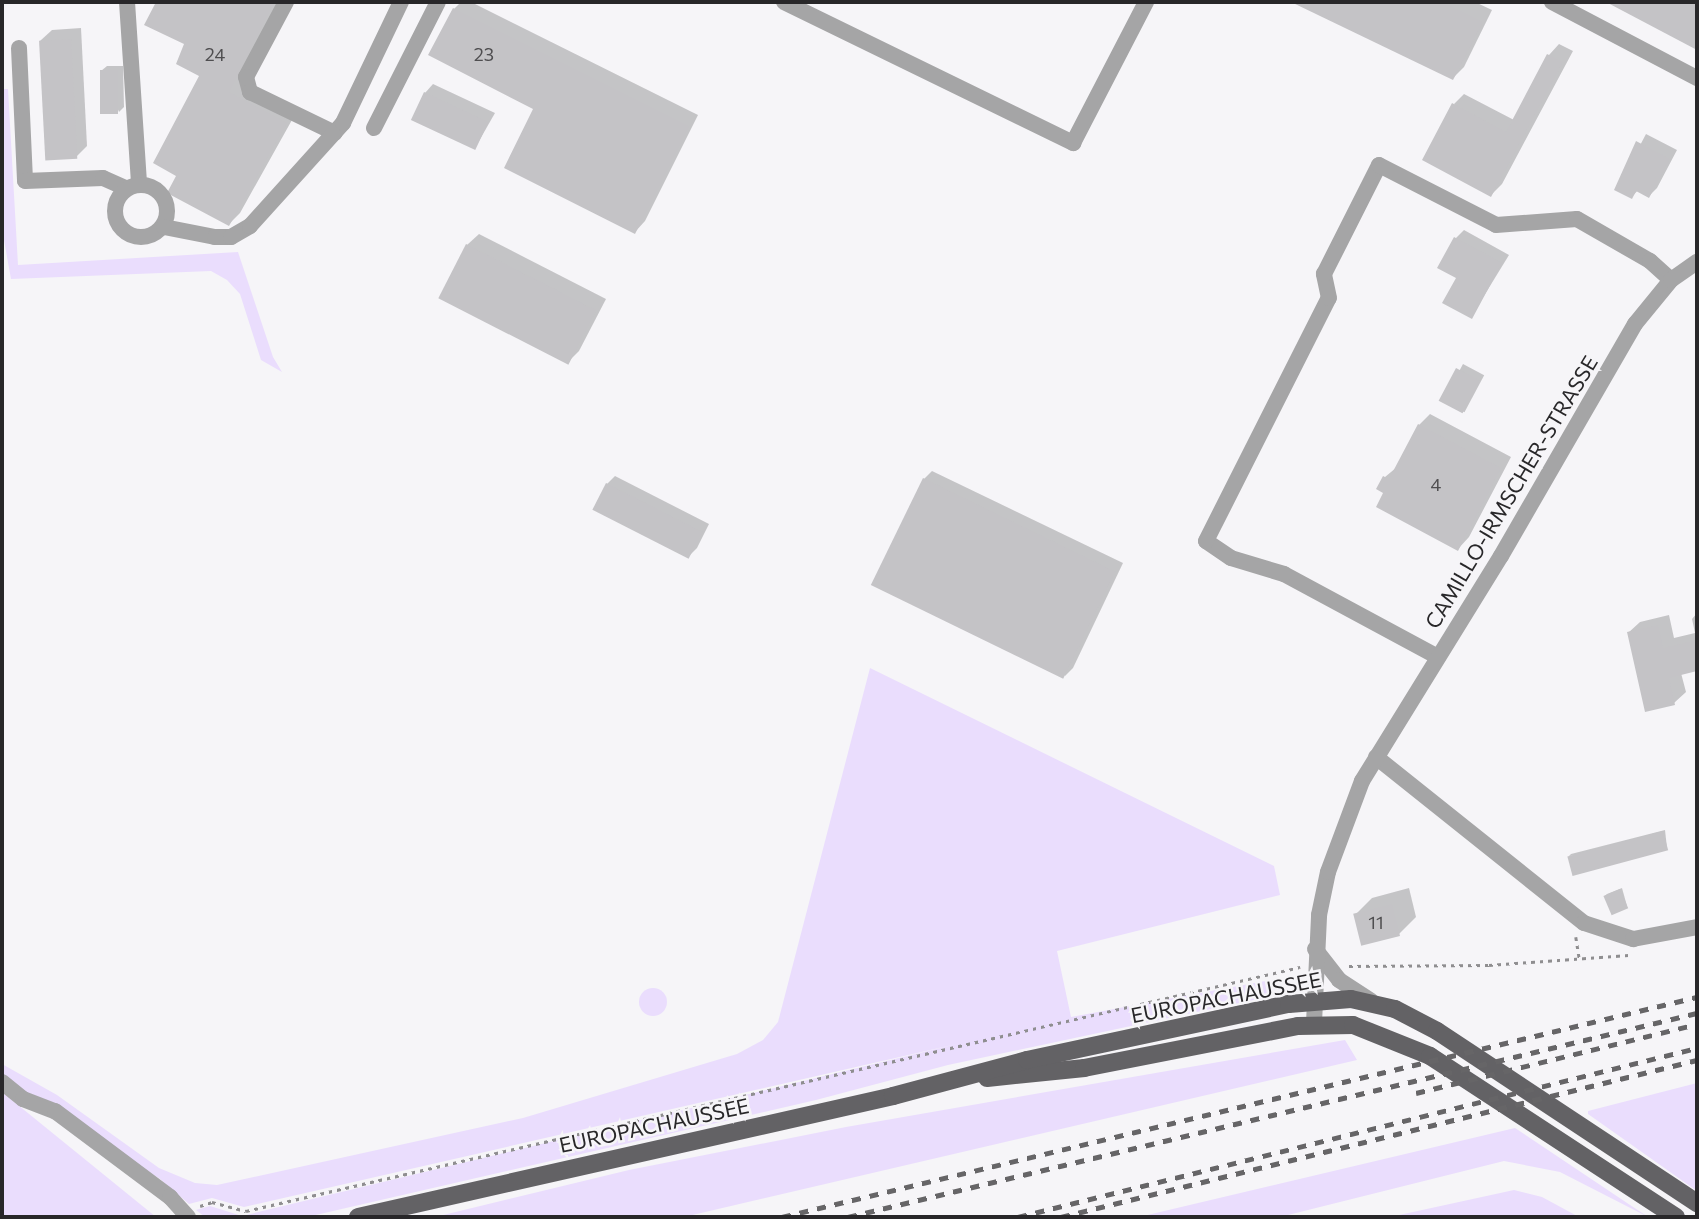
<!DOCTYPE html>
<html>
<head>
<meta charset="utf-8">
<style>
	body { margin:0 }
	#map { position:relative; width:1699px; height:1219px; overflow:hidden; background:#f6f5f8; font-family:Commissioner,sans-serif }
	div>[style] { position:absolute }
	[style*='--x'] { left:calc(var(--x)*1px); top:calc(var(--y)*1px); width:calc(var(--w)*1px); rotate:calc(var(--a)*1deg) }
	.green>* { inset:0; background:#eaddfd }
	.round { border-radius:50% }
	.shadow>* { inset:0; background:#0003; transform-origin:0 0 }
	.building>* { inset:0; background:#c4c3c6; transform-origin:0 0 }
	.path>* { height:2.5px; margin-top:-1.25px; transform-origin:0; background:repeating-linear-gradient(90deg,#8f8e90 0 3.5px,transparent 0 8.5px) }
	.minor>* { height:16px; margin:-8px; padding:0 8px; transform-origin:8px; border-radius:8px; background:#a5a5a6 }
	.minor>.ring { margin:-8px; padding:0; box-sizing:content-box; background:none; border:16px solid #a5a5a6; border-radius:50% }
	.major>* { height:18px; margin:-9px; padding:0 9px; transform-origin:9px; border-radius:9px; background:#636265 }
	.rail>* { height:5px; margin-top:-2.5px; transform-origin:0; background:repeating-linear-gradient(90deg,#666567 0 9px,transparent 0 18px) }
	span { translate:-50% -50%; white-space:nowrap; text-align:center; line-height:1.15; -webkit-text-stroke:5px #f6f5f8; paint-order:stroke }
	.number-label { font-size:18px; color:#4f4e50 }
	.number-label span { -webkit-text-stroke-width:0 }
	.street-label { font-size:21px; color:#282729 }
	.frame { position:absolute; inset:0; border:4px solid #282729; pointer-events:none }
</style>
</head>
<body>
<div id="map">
	<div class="green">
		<i style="clip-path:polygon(2px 89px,8px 89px,18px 265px,238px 252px,273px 357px,282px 372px,261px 360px,240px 294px,227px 280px,211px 271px,11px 279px,2px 229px)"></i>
		<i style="clip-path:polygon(870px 668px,1274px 866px,1280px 895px,1057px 951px,1071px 1017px,1282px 978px,1272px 996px,948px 1065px,816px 1100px,307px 1217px,205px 1217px,196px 1210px,210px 1206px,242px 1216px,961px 1043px,244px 1207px,212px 1198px,189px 1204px,160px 1179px,2px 1078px,2px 1064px,57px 1095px,159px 1168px,195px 1183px,217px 1185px,523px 1118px,737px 1054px,763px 1040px,778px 1022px)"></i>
		<i class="round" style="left:639px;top:988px;width:28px;height:28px"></i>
		<i style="clip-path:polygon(1345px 1040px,1357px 1060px,684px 1217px,435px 1217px,629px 1170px,846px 1127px)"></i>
		<i style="clip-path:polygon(1697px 1083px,1697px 1191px,1588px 1114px,1588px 1111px)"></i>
		<i style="clip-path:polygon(2px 1092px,156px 1217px,2px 1217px)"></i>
		<i style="clip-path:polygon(1515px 1128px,1648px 1217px,1560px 1172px,1504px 1161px,1280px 1217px,1139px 1217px)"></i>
		<i style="clip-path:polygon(1514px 1190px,1542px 1197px,1579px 1217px,1390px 1217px)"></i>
	</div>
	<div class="shadow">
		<i style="clip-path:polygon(158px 2px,279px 2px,239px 81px,297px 111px,240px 213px,229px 224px,178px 175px,202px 76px,186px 43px,147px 24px)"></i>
		<i style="clip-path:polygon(461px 2px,471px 2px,698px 115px,645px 221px,635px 232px,454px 9px)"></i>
		<i style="clip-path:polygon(1297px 2px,1475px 2px,1492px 10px,1464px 67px,1453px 78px)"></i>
		<i style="clip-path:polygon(1610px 2px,1697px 2px,1697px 48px)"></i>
		<i style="clip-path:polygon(81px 28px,87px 146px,76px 157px,40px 41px,52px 30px)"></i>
		<i style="clip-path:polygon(1559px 44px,1573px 51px,1502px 184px,1491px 195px,1454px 104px,1464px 94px,1514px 120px,1549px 55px)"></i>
		<i style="clip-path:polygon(107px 66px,123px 66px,124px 107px,119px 112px,101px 71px)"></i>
		<i style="clip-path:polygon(433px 84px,495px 113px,475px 148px,425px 93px)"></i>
		<i style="clip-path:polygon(1646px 134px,1677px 150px,1657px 188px,1649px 196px,1638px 190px,1632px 197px,1617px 189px)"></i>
		<i style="clip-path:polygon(1464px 230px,1509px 255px,1471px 317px,1458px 277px,1456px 238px)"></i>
		<i style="clip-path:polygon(479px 234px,606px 299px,579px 351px,568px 362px,467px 245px)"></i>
		<i style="left:1463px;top:364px;width:24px;height:42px;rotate:28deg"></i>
		<i style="clip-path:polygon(1430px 414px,1511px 457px,1469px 537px,1458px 549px,1386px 492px,1385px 477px,1397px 467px,1419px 425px)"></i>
		<i style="clip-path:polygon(932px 471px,1123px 563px,1073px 668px,1065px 676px,924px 479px)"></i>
		<i style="clip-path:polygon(615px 476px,709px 524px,697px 548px,688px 557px,607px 484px)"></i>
		<i style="clip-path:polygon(1697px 613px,1697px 669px,1681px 673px,1686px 692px,1674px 703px,1628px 633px,1640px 622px,1669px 615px,1674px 638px,1695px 633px,1692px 619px)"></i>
		<i style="clip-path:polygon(1665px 830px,1667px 848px,1569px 856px,1571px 854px)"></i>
		<i style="clip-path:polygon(1409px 888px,1416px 917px,1399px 934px,1355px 915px,1372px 898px)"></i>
		<i style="clip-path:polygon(1622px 888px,1627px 906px,1605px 896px,1607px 894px)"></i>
	</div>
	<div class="building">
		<i style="clip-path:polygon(156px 2px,274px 2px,229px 92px,287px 123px,229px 226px,167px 193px,176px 176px,153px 163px,199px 76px,176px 64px,184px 44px,144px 25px)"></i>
		<i style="clip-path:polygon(1291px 2px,1443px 2px,1483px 22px,1453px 80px)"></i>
		<i style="clip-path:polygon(1606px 2px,1697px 2px,1697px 50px)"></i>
		<i style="clip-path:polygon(453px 8px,689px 126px,635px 234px,504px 168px,533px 109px,428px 55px)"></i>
		<i style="left:71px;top:39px;width:120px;height:32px;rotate:87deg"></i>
		<i style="clip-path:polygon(1547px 54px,1563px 62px,1491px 197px,1422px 160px,1452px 103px,1506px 132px)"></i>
		<i style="left:100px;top:70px;width:18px;height:44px"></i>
		<i style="left:424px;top:92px;width:71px;height:31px;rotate:25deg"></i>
		<i style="clip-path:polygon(1636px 141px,1670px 159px,1649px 198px,1636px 191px,1632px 199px,1614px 190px)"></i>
		<i style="clip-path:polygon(1454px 237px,1502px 263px,1472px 319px,1442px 303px,1456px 278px,1437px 268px)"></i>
		<i style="left:466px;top:244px;width:146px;height:61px;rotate:27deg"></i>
		<i style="left:1456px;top:368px;width:27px;height:37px;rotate:28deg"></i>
		<i style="clip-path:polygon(1418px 424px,1501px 468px,1458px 551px,1376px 507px,1383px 493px,1376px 489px,1383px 476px,1389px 479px)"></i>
		<i style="left:923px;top:478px;width:214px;height:119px;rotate:26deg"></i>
		<i style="left:606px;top:483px;width:108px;height:30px;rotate:27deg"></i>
		<i style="clip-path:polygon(1658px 625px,1663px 648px,1697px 640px,1697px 671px,1669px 678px,1675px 705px,1645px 712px,1627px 632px)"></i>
		<i style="left:1663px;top:831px;width:20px;height:99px;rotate:75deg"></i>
		<i style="left:1620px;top:889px;width:21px;height:18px;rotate:67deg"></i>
		<i style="left:1392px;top:904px;width:33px;height:40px;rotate:76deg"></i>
	</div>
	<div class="path">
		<i style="--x:1576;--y:937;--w:25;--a:81"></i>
		<i style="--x:1349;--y:966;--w:140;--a:-0.4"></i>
		<i style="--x:1489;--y:965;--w:140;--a:-4.1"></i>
		<i style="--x:200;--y:1206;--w:13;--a:-18"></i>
		<i style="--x:212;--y:1202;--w:35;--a:15"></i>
		<i style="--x:246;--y:1211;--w:1082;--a:-13.03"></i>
	</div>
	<div class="minor">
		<i style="--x:127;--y:2;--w:180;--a:86.2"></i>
		<i style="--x:286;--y:2;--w:85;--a:118.1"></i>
		<i style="--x:246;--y:77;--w:16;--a:75"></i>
		<i style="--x:250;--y:92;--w:94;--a:25.8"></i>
		<i style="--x:784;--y:2;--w:322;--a:26"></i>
		<i style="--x:1073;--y:143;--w:159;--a:-62.6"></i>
		<i style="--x:1552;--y:2;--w:164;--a:27.7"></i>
		<i style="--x:19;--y:48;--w:133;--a:87.4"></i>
		<i style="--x:25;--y:181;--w:78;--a:-2.2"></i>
		<i style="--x:103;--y:178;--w:24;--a:24"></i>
		<i style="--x:374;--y:128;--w:141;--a:-63.1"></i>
		<i class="ring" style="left:115px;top:185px;width:36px;height:36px"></i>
		<i style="--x:164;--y:227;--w:52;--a:11.1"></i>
		<i style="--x:215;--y:237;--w:16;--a:0"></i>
		<i style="--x:231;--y:237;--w:22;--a:-30"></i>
		<i style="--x:250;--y:226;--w:139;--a:-47.9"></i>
		<i style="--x:343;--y:123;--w:134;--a:-64.4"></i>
		<i style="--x:1438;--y:657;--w:175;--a:-151.7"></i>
		<i style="--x:1284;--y:574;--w:55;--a:-163.2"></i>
		<i style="--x:1231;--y:558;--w:30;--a:-146"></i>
		<i style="--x:1206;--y:541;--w:272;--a:-63.2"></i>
		<i style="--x:1329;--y:298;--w:25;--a:-102"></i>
		<i style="--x:1324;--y:274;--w:122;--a:-63.2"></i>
		<i style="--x:1379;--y:165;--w:131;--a:27.1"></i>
		<i style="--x:1496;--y:225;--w:81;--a:-4.2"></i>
		<i style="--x:1577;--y:219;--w:84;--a:29.9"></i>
		<i style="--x:1650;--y:261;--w:28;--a:42"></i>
		<i style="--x:1376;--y:757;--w:266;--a:38.6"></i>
		<i style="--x:1584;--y:923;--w:52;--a:18.1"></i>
		<i style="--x:1633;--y:939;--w:65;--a:-10.6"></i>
		<i style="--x:1315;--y:949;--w:39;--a:52"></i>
		<i style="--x:1339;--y:980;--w:38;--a:33"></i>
		<i style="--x:1314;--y:1023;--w:108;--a:-87.3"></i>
		<i style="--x:1319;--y:915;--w:44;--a:-78.2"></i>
		<i style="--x:1328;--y:872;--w:97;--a:-69.5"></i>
		<i style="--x:1362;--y:781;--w:264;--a:-58.3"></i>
		<i style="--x:1501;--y:556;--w:268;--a:-60"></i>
		<i style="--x:1635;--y:324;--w:57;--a:-50.7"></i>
		<i style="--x:1671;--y:280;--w:32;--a:-35"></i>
		<i style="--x:2;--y:1082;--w:27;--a:39"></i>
		<i style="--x:23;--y:1099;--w:34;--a:21"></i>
		<i style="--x:55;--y:1111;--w:144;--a:36.8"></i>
		<i style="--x:170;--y:1197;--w:27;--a:48"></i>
	</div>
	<div class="major">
		<i style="--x:987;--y:1078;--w:98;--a:-5.9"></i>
		<i style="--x:1084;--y:1068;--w:218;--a:-11.1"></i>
		<i style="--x:1298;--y:1026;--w:55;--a:-1"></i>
		<i style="--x:1353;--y:1025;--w:83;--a:21.9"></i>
		<i style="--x:1430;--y:1056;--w:294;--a:33.2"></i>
		<i style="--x:358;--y:1217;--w:549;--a:-12.74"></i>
		<i style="--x:893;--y:1096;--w:139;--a:-15"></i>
		<i style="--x:1027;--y:1060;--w:268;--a:-12.1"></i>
		<i style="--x:1289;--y:1004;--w:62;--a:-4.6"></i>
		<i style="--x:1351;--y:999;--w:45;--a:12.8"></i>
		<i style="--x:1395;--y:1009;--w:47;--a:27.6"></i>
		<i style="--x:1437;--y:1031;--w:312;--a:33.5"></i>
	</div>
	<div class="rail">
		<i style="--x:1416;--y:1093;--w:289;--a:-13.8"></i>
		<i style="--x:782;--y:1217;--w:941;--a:-13.52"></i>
		<i style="--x:848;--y:1217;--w:873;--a:-13.51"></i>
		<i style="--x:1018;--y:1217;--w:700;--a:-13.98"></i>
		<i style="--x:1061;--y:1217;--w:655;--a:-13.87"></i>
	</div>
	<div class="number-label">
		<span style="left:215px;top:54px">24</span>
		<span style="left:484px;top:54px">23</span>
		<span style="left:1436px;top:484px">4</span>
		<span style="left:1376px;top:922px">11</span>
	</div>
	<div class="street-label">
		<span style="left:1511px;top:492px;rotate:-59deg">CAMILLO-IRMSCHER-STRASSE</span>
		<span style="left:1226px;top:997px;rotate:-11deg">EUROPACHAUSSEE</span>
		<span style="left:654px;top:1125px;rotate:-12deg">EUROPACHAUSSEE</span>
	</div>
	<div class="frame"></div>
</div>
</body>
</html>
